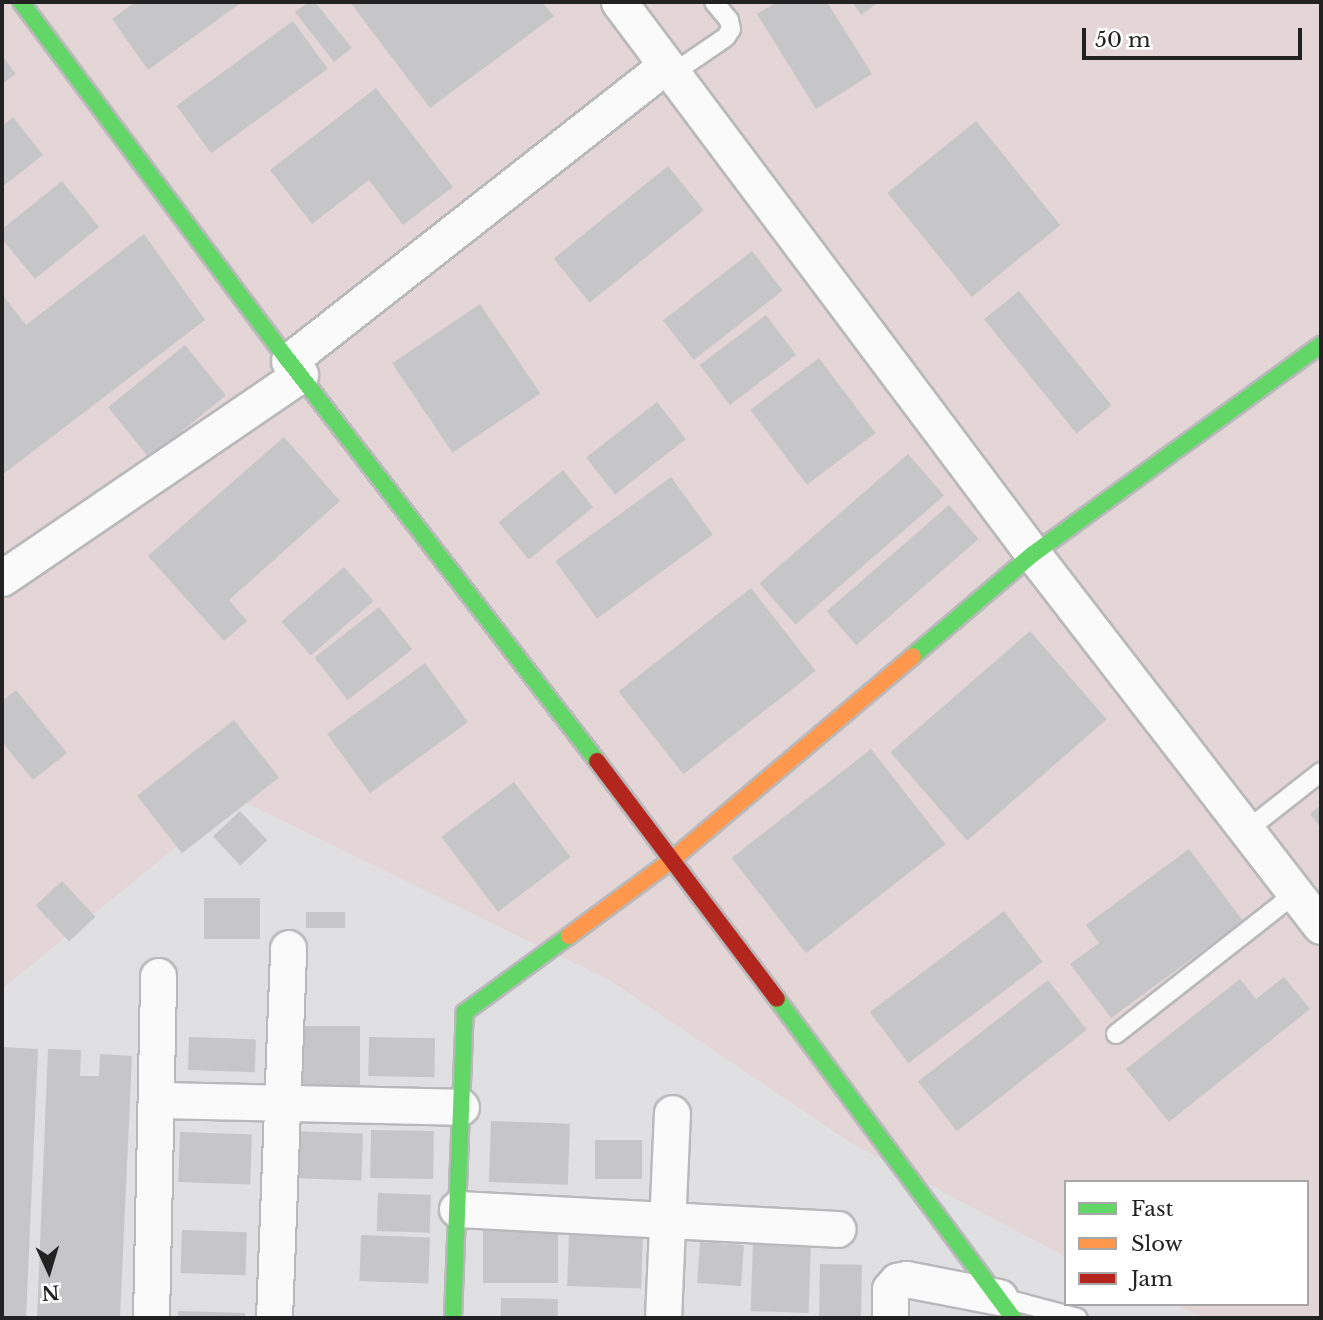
<!DOCTYPE html>
<html>
<head>
<meta charset="utf-8">
<style>
	body { margin:0 }
	#map { position:relative; width:1323px; height:1320px; overflow:hidden; background:#e0dfe2; font-family:"Libre Baskerville",serif }
	div>[style] { position:absolute }
	[style*='--x'] { left:calc(var(--x)*1px); top:calc(var(--y)*1px); width:calc(var(--w)*1px); rotate:calc(var(--a)*1deg) }
	.industrial>* { inset:0; background:#e4d6d6 }
	.building>* { inset:0; background:#c6c6c8; transform-origin:0 0 }
	.roads { filter:drop-shadow(2px 0 #b9b8ba) drop-shadow(-2px 0 #b9b8ba) drop-shadow(0 2px #b9b8ba) drop-shadow(0 -2px #b9b8ba) }
	.lane>* { height:18px; margin:-9px; padding:0 9px; transform-origin:9px; border-radius:9px; background:#fafafb }
	.street>* { height:35px; margin:-17.5px; padding:0 17.5px; transform-origin:17.5px; border-radius:17.5px; background:#fafafb }
	.fast>* { height:16px; margin:-8px; padding:0 8px; transform-origin:8px; border-radius:8px; background:#63d668 }
	.slow>* { height:16px; margin:-8px; padding:0 8px; transform-origin:8px; border-radius:8px; background:#ff974d }
	.jam>* { height:16px; margin:-8px; padding:0 8px; transform-origin:8px; border-radius:8px; background:#b3261e }
	span { translate:-50% -50%; white-space:nowrap; text-align:center; line-height:1.15; -webkit-text-stroke:5px #fff; paint-order:stroke }
	.frame { position:absolute; inset:0; border:4px solid #222223; pointer-events:none }
	.legend { position:absolute; left:1064px; top:1180px; width:245px; height:126px; box-sizing:border-box; background:#fff; border:2px solid #a7a7a7; margin:0; padding:9px 12px; list-style:none; font-size:21px; color:#222223 }
	.legend li { display:flex; align-items:center; gap:14px; height:35px }
	.legend b { width:35px; border:2px solid #a7a7a7 }
	.north { position:absolute; left:14px; top:1236px; width:70px; height:70px; -webkit-text-stroke:5px #fff; paint-order:stroke; rotate:176deg; font-size:19px; font-weight:700; line-height:28px; text-align:center; color:#222223 }
	.north::after { content:''; display:block; margin:auto; width:24px; height:32px; background:#222223; clip-path:polygon(50% 0,100% 100%,50% 72%,0 100%) }
	.scale { position:absolute; left:1082px; top:28px; width:220px; height:32px; box-sizing:border-box; border:4px solid #222223; border-top:0; padding-left:9px; font-size:21px; line-height:24px; white-space:nowrap; color:#222223; -webkit-text-stroke:5px #fff; paint-order:stroke }
</style>
</head>
<body>
<div id="map">
	<div class="industrial">
		<i style="clip-path:polygon(2px 2px,1321px 2px,1321px 1318px,1206px 1318px,1173px 1304px,1307px 1304px,1307px 1182px,1066px 1182px,1066px 1257px,851px 1143px,611px 981px,236px 798px,2px 989px)"></i>
	</div>
	<div class="building">
		<i style="clip-path:polygon(135px 2px,242px 2px,148px 70px,112px 19px)"></i>
		<i style="clip-path:polygon(308px 2px,315px 2px,352px 48px,334px 62px,295px 12px)"></i>
		<i style="clip-path:polygon(350px 2px,542px 2px,554px 16px,430px 108px)"></i>
		<i style="clip-path:polygon(777px 2px,827px 2px,872px 74px,816px 109px,757px 14px)"></i>
		<i style="clip-path:polygon(852px 2px,879px 2px,861px 15px)"></i>
		<i style="left:293px;top:21px;width:59px;height:144px;rotate:54deg"></i>
		<i style="clip-path:polygon(2px 55px,16px 74px,2px 84px)"></i>
		<i style="clip-path:polygon(376px 88px,453px 187px,403px 225px,369px 180px,312px 224px,270px 170px)"></i>
		<i style="clip-path:polygon(13px 117px,43px 155px,2px 187px,2px 126px)"></i>
		<i style="left:976px;top:121px;width:134px;height:114px;rotate:51deg"></i>
		<i style="left:668px;top:166px;width:57px;height:147px;rotate:51deg"></i>
		<i style="clip-path:polygon(62px 181px,99px 227px,35px 279px,2px 239px,2px 229px)"></i>
		<i style="clip-path:polygon(144px 234px,205px 320px,2px 475px,2px 294px,26px 325px)"></i>
		<i style="left:752px;top:251px;width:50px;height:113px;rotate:52deg"></i>
		<i style="left:1019px;top:291px;width:147px;height:45px;rotate:51deg"></i>
		<i style="left:480px;top:304px;width:108px;height:106px;rotate:56deg"></i>
		<i style="left:766px;top:315px;width:50px;height:83px;rotate:53deg"></i>
		<i style="left:185px;top:345px;width:65px;height:99px;rotate:51deg"></i>
		<i style="left:819px;top:358px;width:94px;height:86px;rotate:53deg"></i>
		<i style="left:657px;top:402px;width:47px;height:90px;rotate:52deg"></i>
		<i style="clip-path:polygon(284px 437px,340px 501px,229px 600px,247px 621px,224px 641px,148px 556px)"></i>
		<i style="left:908px;top:454px;width:55px;height:197px;rotate:49deg"></i>
		<i style="left:563px;top:470px;width:48px;height:83px;rotate:51deg"></i>
		<i style="left:671px;top:477px;width:71px;height:143px;rotate:54deg"></i>
		<i style="left:949px;top:505px;width:45px;height:162px;rotate:49deg"></i>
		<i style="left:344px;top:567px;width:45px;height:83px;rotate:49deg"></i>
		<i style="left:751px;top:588px;width:105px;height:168px;rotate:52deg"></i>
		<i style="left:379px;top:607px;width:54px;height:82px;rotate:52deg"></i>
		<i style="left:1030px;top:631px;width:117px;height:185px;rotate:49deg"></i>
		<i style="left:425px;top:663px;width:73px;height:121px;rotate:54deg"></i>
		<i style="clip-path:polygon(16px 690px,67px 753px,33px 780px,2px 742px,2px 701px)"></i>
		<i style="left:234px;top:720px;width:73px;height:123px;rotate:52deg"></i>
		<i style="left:871px;top:749px;width:121px;height:177px;rotate:52deg"></i>
		<i style="left:514px;top:782px;width:94px;height:91px;rotate:53deg"></i>
		<i style="clip-path:polygon(1321px 805px,1321px 828px,1310px 814px)"></i>
		<i style="left:240px;top:811px;width:40px;height:37px;rotate:47deg"></i>
		<i style="clip-path:polygon(1189px 849px,1243px 921px,1111px 1018px,1070px 964px,1099px 943px,1086px 925px)"></i>
		<i style="left:62px;top:881px;width:49px;height:36px;rotate:47deg"></i>
		<i style="left:204px;top:898px;width:56px;height:41px"></i>
		<i style="left:1004px;top:911px;width:64px;height:168px;rotate:53deg"></i>
		<i style="left:345px;top:912px;width:16px;height:39px;rotate:90deg"></i>
		<i style="clip-path:polygon(1284px 977px,1310px 1009px,1169px 1122px,1126px 1069px,1240px 979px,1256px 999px)"></i>
		<i style="left:1048px;top:980px;width:63px;height:165px;rotate:52deg"></i>
		<i style="left:300px;top:1026px;width:60px;height:62px"></i>
		<i style="left:189px;top:1037px;width:67px;height:33px;rotate:2deg"></i>
		<i style="left:369px;top:1037px;width:66px;height:39px;rotate:1deg"></i>
		<i style="clip-path:polygon(2px 1047px,38px 1049px,26px 1318px,2px 1318px)"></i>
		<i style="clip-path:polygon(48px 1049px,81px 1050px,80px 1076px,99px 1076px,100px 1054px,132px 1056px,120px 1318px,37px 1318px)"></i>
		<i style="left:491px;top:1121px;width:79px;height:61px;rotate:2deg"></i>
		<i style="left:371px;top:1130px;width:63px;height:48px;rotate:1deg"></i>
		<i style="left:294px;top:1131px;width:69px;height:47px;rotate:2deg"></i>
		<i style="left:180px;top:1132px;width:72px;height:50px;rotate:2deg"></i>
		<i style="left:595px;top:1140px;width:47px;height:39px"></i>
		<i style="left:378px;top:1193px;width:53px;height:38px;rotate:2deg"></i>
		<i style="left:483px;top:1225px;width:75px;height:58px"></i>
		<i style="left:182px;top:1230px;width:65px;height:43px;rotate:2deg"></i>
		<i style="left:569px;top:1233px;width:74px;height:53px;rotate:2deg"></i>
		<i style="left:361px;top:1235px;width:69px;height:46px;rotate:2deg"></i>
		<i style="left:700px;top:1242px;width:44px;height:41px;rotate:4deg"></i>
		<i style="left:753px;top:1242px;width:58px;height:69px;rotate:2deg"></i>
		<i style="left:820px;top:1264px;width:42px;height:54px;rotate:1deg"></i>
		<i style="left:501px;top:1298px;width:57px;height:20px;rotate:1deg"></i>
		<i style="clip-path:polygon(178px 1311px,245px 1313px,245px 1318px,178px 1318px)"></i>
	</div>
	<div class="roads">
		<div class="lane">
			<i style="--x:672;--y:74;--w:65;--a:-34.4"></i>
			<i style="--x:726;--y:37;--w:9;--a:-58"></i>
			<i style="--x:731;--y:29;--w:9;--a:-103"></i>
			<i style="--x:729;--y:20;--w:23;--a:-130"></i>
			<i style="--x:1247;--y:830;--w:94;--a:-38.1"></i>
			<i style="--x:1116;--y:1034;--w:229;--a:-38.1"></i>
			<i style="--x:1006;--y:1299;--w:74;--a:14.8"></i>
		</div>
		<div class="street">
			<i style="--x:619;--y:2;--w:690;--a:53.13"></i>
			<i style="--x:1033;--y:554;--w:470;--a:52.3"></i>
			<i style="--x:289;--y:361;--w:479;--a:-38.1"></i>
			<i style="--x:2;--y:578;--w:361;--a:-34.3"></i>
			<i style="--x:157;--y:1100;--w:304;--a:1.3"></i>
			<i style="--x:457;--y:1209;--w:381;--a:3"></i>
			<i style="--x:151;--y:1318;--w:342;--a:-88.8"></i>
			<i style="--x:274;--y:1318;--w:370;--a:-87.8"></i>
			<i style="--x:663;--y:1318;--w:205;--a:-87.5"></i>
			<i style="--x:890;--y:1318;--w:29;--a:-90"></i>
			<i style="--x:890;--y:1289;--w:11;--a:-49"></i>
			<i style="--x:897;--y:1281;--w:9;--a:-13"></i>
			<i style="--x:906;--y:1279;--w:95;--a:11"></i>
		</div>
		<div class="fast">
			<i style="--x:21;--y:2;--w:448;--a:53.3"></i>
			<i style="--x:289;--y:361;--w:505;--a:52.4"></i>
			<i style="--x:913;--y:656;--w:157;--a:-40.4"></i>
			<i style="--x:1033;--y:554;--w:356;--a:-36"></i>
			<i style="--x:777;--y:999;--w:397;--a:53.5"></i>
			<i style="--x:453;--y:1318;--w:306;--a:-87.8"></i>
			<i style="--x:465;--y:1012;--w:129;--a:-36.2"></i>
		</div>
		<div class="slow">
			<i style="--x:569;--y:936;--w:129;--a:-36.5"></i>
			<i style="--x:673;--y:859;--w:314;--a:-40.2"></i>
		</div>
		<div class="jam">
			<i style="--x:597;--y:761;--w:298;--a:52.9"></i>
		</div>
	</div>
	<div class="frame"></div>
	<ul class="legend">
	<li><b style="height:9px;background:#63d668"></b>Fast</li>
	<li><b style="height:9px;background:#ff974d"></b>Slow</li>
	<li><b style="height:9px;background:#b3261e"></b>Jam</li>
	</ul>
	<div class="north">N</div>
	<div class="scale">50 m</div>
</div>
</body>
</html>
